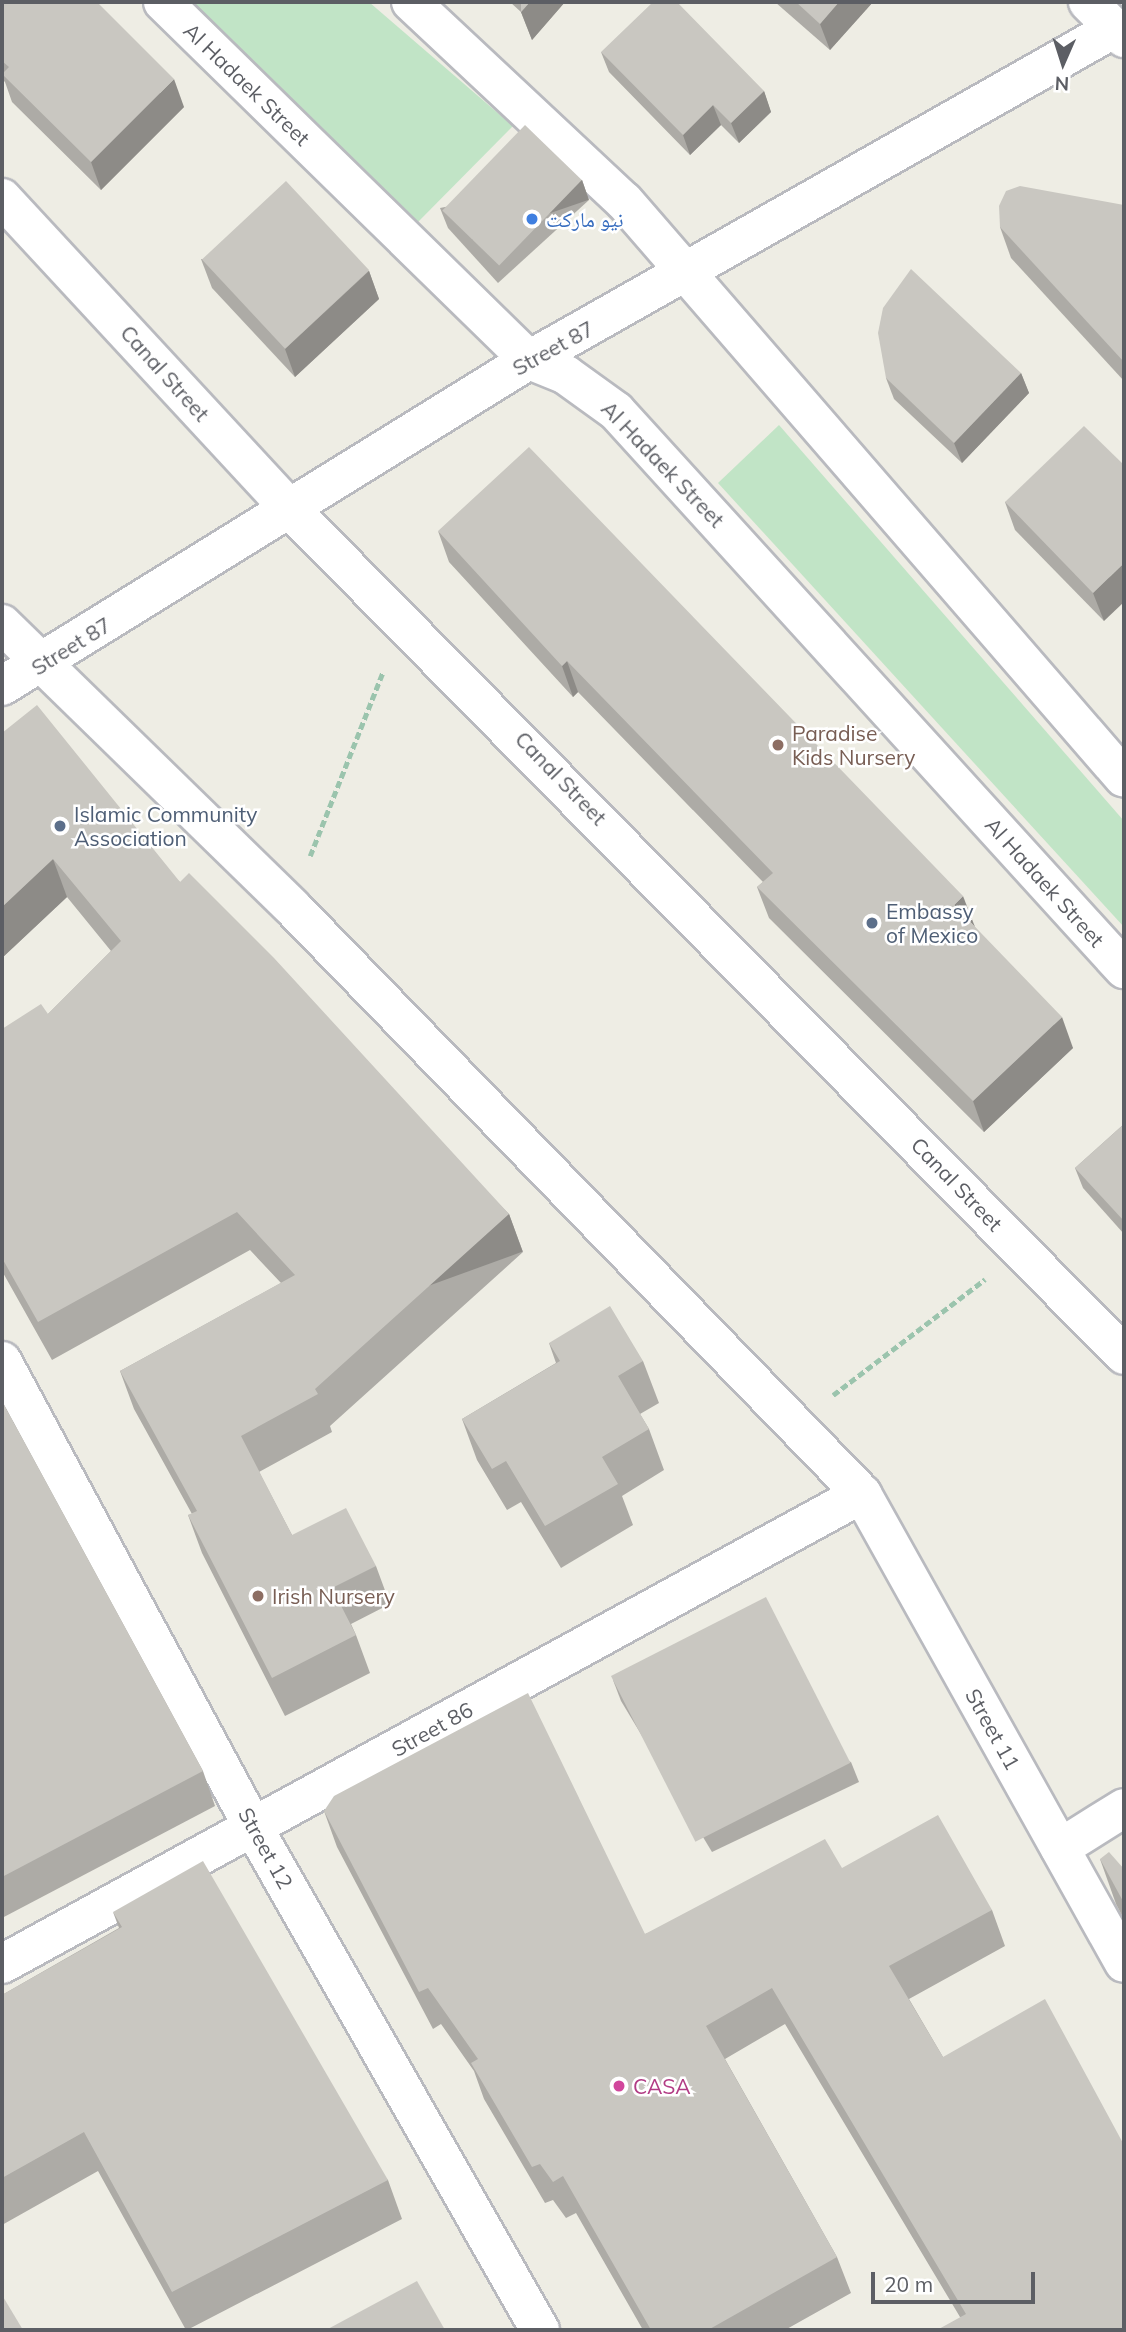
<!DOCTYPE html>
<html>
<head>
<meta charset="utf-8">
<style>
	body { margin:0 }
	#map { position:relative; width:1126px; height:2332px; overflow:hidden; background:#eeede4; font-family:Mulish,"Noto Naskh Arabic",sans-serif }
	div>[style] { position:absolute }
	[style*='--x'] { left:calc(var(--x)*1px); top:calc(var(--y)*1px); width:calc(var(--w)*1px); rotate:calc(var(--a)*1deg) }
	.green>* { inset:0; background:#c1e4c6 }
	.path>* { height:4.5px; margin-top:-2.25px; transform-origin:0; background:repeating-linear-gradient(90deg,#9bc4ad 0 7px,transparent 0 10.5px) }
	.roads { filter:drop-shadow(2px 0 #b9babf) drop-shadow(-2px 0 #b9babf) drop-shadow(0 2px #b9babf) drop-shadow(0 -2px #b9babf) }
	.minor>* { height:38px; margin:-19px; padding:0 19px; transform-origin:19px; border-radius:19px; background:#fff }
	.wall>* { inset:0; background:#adaba6 }
	.shaded-wall>* { inset:0; background:#8d8b87; transform-origin:0 0 }
	.building>* { inset:0; background:#c9c7c1; transform-origin:0 0 }
	.dots>* { width:19px; height:19px; translate:-50% -50%; box-sizing:border-box; border:4px solid #fff; border-radius:50% }
	span { translate:-50% -50%; white-space:nowrap; text-align:center; line-height:1.15; -webkit-text-stroke:5px #fff; paint-order:stroke }
	.street-label { font-size:21px; color:#5c5e64 }
	.shop-label { font-size:21px; color:#366cbe }
	.left { translate:0 -50%; text-align:left }
	.education-label { font-size:21px; color:#785e54 }
	.service-label { font-size:21px; color:#4e5e75 }
	.hotel-label { font-size:21px; color:#b23c85 }
	.frame { position:absolute; inset:0; border:4px solid #5c5e64; pointer-events:none }
	.north { position:absolute; left:1028px; top:28px; width:70px; height:70px; -webkit-text-stroke:5px #fff; paint-order:stroke; rotate:183deg; font-size:19px; font-weight:700; line-height:28px; text-align:center; color:#5c5e64 }
	.north::after { content:''; display:block; margin:auto; width:24px; height:32px; background:#5c5e64; clip-path:polygon(50% 0,100% 100%,50% 72%,0 100%) }
	.scale { position:absolute; left:871px; top:2272px; width:164px; height:32px; box-sizing:border-box; border:4px solid #5c5e64; border-top:0; padding-left:9px; font-size:21px; line-height:24px; white-space:nowrap; color:#5c5e64; -webkit-text-stroke:5px #fff; paint-order:stroke }
</style>
</head>
<body>
<div id="map">
	<div class="green">
		<i style="clip-path:polygon(193px 2px,369px 2px,513px 126px,417px 223px)"></i>
		<i style="clip-path:polygon(779px 425px,1124px 821px,1124px 927px,718px 483px)"></i>
	</div>
	<div class="path">
		<i style="--x:310;--y:856;--w:198;--a:-68.4"></i>
		<i style="--x:833;--y:1395;--w:191;--a:-37.3"></i>
	</div>
	<div class="roads">
		<div class="minor">
			<i style="--x:163;--y:2;--w:512;--a:44.37"></i>
			<i style="--x:529;--y:360;--w:40;--a:22"></i>
			<i style="--x:566;--y:375;--w:62;--a:35.8"></i>
			<i style="--x:616;--y:411;--w:755;--a:47.69"></i>
			<i style="--x:411;--y:2;--w:291;--a:43.1"></i>
			<i style="--x:624;--y:201;--w:763;--a:49.09"></i>
			<i style="--x:1088;--y:2;--w:51;--a:45"></i>
			<i style="--x:2;--y:198;--w:422;--a:47.2"></i>
			<i style="--x:289;--y:508;--w:1189;--a:45.41"></i>
			<i style="--x:2;--y:624;--w:404;--a:44.3"></i>
			<i style="--x:291;--y:906;--w:820;--a:45.84"></i>
			<i style="--x:862;--y:1494;--w:537;--a:60.81"></i>
			<i style="--x:2;--y:686;--w:620;--a:-31.74"></i>
			<i style="--x:529;--y:360;--w:674;--a:-29.53"></i>
			<i style="--x:2;--y:1361;--w:529;--a:61.69"></i>
			<i style="--x:253;--y:1827;--w:579;--a:60.29"></i>
			<i style="--x:1060;--y:1848;--w:75;--a:-32"></i>
			<i style="--x:2;--y:1964;--w:980;--a:-28.66"></i>
		</div>
	</div>
	<div class="wall">
		<i style="clip-path:polygon(2px 2px,184px 107px,101px 190px,12px 102px,5px 82px,2px 79px)"></i>
		<i style="clip-path:polygon(510px 2px,565px 2px,532px 40px,521px 12px)"></i>
		<i style="clip-path:polygon(775px 2px,873px 2px,830px 50px)"></i>
		<i style="clip-path:polygon(601px 52px,764px 91px,771px 112px,739px 143px,721px 125px,690px 155px,609px 72px)"></i>
		<i style="clip-path:polygon(582px 180px,589px 200px,498px 283px,448px 228px,440px 208px)"></i>
		<i style="clip-path:polygon(1124px 205px,1124px 381px,1011px 258px,1000px 227px)"></i>
		<i style="clip-path:polygon(201px 259px,369px 271px,379px 299px,295px 377px,212px 288px)"></i>
		<i style="clip-path:polygon(1021px 373px,1029px 393px,962px 463px,894px 399px,886px 378px)"></i>
		<i style="clip-path:polygon(1124px 465px,1104px 621px,1015px 530px,1005px 502px)"></i>
		<i style="clip-path:polygon(438px 531px,974px 926px,1073px 1048px,984px 1132px,769px 918px,757px 887px,763px 882px,578px 692px,573px 697px,449px 562px)"></i>
		<i style="clip-path:polygon(2px 733px,180px 882px,509px 1214px,523px 1252px,330px 1426px,332px 1432px,259px 1472px,292px 1535px,376px 1566px,390px 1604px,351px 1624px,356px 1635px,370px 1673px,285px 1716px,202px 1553px,188px 1515px,192px 1514px,134px 1409px,120px 1371px,281px 1283px,250px 1250px,52px 1360px,2px 1271px,2px 1029px,48px 1014px,111px 951px,67px 897px,2px 958px)"></i>
		<i style="clip-path:polygon(1124px 1124px,1124px 1234px,1083px 1188px,1075px 1168px)"></i>
		<i style="clip-path:polygon(549px 1343px,643px 1361px,659px 1403px,640px 1414px,649px 1429px,664px 1470px,622px 1496px,633px 1525px,561px 1568px,521px 1502px,507px 1510px,477px 1460px,462px 1419px,556px 1363px)"></i>
		<i style="clip-path:polygon(2px 1401px,203px 1771px,215px 1806px,2px 1918px)"></i>
		<i style="clip-path:polygon(613px 1680px,851px 1762px,859px 1782px,712px 1852px,621px 1701px)"></i>
		<i style="clip-path:polygon(324px 1811px,645px 1934px,842px 1868px,992px 1910px,1005px 1946px,909px 1999px,943px 2057px,1124px 2330px,960px 2317px,785px 2024px,725px 2059px,837px 2257px,851px 2293px,785px 2330px,643px 2330px,576px 2213px,566px 2218px,553px 2200px,545px 2203px,484px 2099px,474px 2071px,441px 2024px,433px 2029px,337px 1847px)"></i>
		<i style="clip-path:polygon(1100px 1859px,1124px 1869px,1124px 1919px,1116px 1904px)"></i>
		<i style="clip-path:polygon(113px 1912px,388px 2180px,402px 2219px,187px 2330px,186px 2330px,98px 2171px,2px 2225px,2px 1995px,119px 1928px)"></i>
	</div>
	<div class="shaded-wall">
		<i style="clip-path:polygon(530px 2px,565px 2px,532px 40px,521px 12px)"></i>
		<i style="clip-path:polygon(839px 2px,873px 2px,830px 50px,820px 24px)"></i>
		<i style="clip-path:polygon(174px 79px,184px 107px,101px 190px,91px 162px)"></i>
		<i style="clip-path:polygon(764px 91px,771px 112px,739px 143px,731px 123px)"></i>
		<i style="clip-path:polygon(713px 105px,721px 125px,690px 155px,683px 135px)"></i>
		<i style="left:582px;top:180px;width:21px;height:123px;rotate:71deg"></i>
		<i style="clip-path:polygon(369px 271px,379px 299px,295px 377px,285px 349px)"></i>
		<i style="clip-path:polygon(1021px 373px,1029px 393px,962px 463px,954px 443px)"></i>
		<i style="clip-path:polygon(1124px 563px,1124px 602px,1104px 621px,1093px 593px)"></i>
		<i style="clip-path:polygon(567px 661px,578px 692px,573px 697px,562px 666px)"></i>
		<i style="clip-path:polygon(53px 859px,67px 897px,2px 958px,2px 907px)"></i>
		<i style="clip-path:polygon(963px 896px,975px 927px,954px 905px)"></i>
		<i style="clip-path:polygon(1062px 1017px,1073px 1048px,984px 1132px,973px 1101px)"></i>
		<i style="left:509px;top:1214px;width:40px;height:261px;rotate:70deg"></i>
	</div>
	<div class="building">
		<i style="clip-path:polygon(2px 2px,97px 2px,174px 79px,91px 162px,2px 74px,9px 67px,2px 61px)"></i>
		<i style="clip-path:polygon(521px 2px,530px 2px,521px 12px)"></i>
		<i style="clip-path:polygon(653px 2px,677px 2px,764px 91px,731px 123px,713px 105px,683px 135px,601px 52px)"></i>
		<i style="clip-path:polygon(796px 2px,839px 2px,820px 24px)"></i>
		<i style="left:525px;top:125px;width:79px;height:119px;rotate:44deg"></i>
		<i style="left:286px;top:181px;width:122px;height:115px;rotate:47deg"></i>
		<i style="clip-path:polygon(1020px 186px,1124px 205px,1124px 362px,1000px 227px,999px 206px,1006px 191px)"></i>
		<i style="clip-path:polygon(911px 269px,1021px 373px,954px 443px,886px 378px,878px 333px,883px 308px)"></i>
		<i style="clip-path:polygon(1084px 426px,1124px 465px,1124px 563px,1093px 593px,1005px 502px)"></i>
		<i style="clip-path:polygon(529px 447px,963px 896px,954px 905px,1062px 1017px,973px 1101px,757px 887px,773px 873px,567px 661px,562px 666px,438px 531px)"></i>
		<i style="clip-path:polygon(37px 705px,180px 882px,189px 873px,274px 958px,509px 1214px,315px 1389px,318px 1394px,241px 1436px,292px 1535px,346px 1508px,376px 1566px,332px 1588px,356px 1635px,272px 1678px,188px 1515px,197px 1511px,120px 1371px,295px 1275px,237px 1212px,38px 1322px,2px 1258px,2px 1029px,41px 1004px,48px 1014px,121px 941px,53px 859px,2px 907px,2px 733px)"></i>
		<i style="clip-path:polygon(1124px 1124px,1124px 1221px,1075px 1168px)"></i>
		<i style="clip-path:polygon(610px 1306px,643px 1361px,618px 1376px,649px 1429px,602px 1457px,618px 1484px,545px 1526px,506px 1461px,492px 1469px,462px 1419px,560px 1361px,549px 1343px)"></i>
		<i style="clip-path:polygon(2px 1401px,203px 1771px,2px 1877px)"></i>
		<i style="left:766px;top:1597px;width:186px;height:174px;rotate:63deg"></i>
		<i style="clip-path:polygon(528px 1693px,645px 1934px,825px 1839px,842px 1868px,938px 1815px,992px 1910px,889px 1966px,943px 2057px,1045px 1999px,1124px 2145px,1124px 2330px,937px 2330px,966px 2314px,772px 1988px,706px 2026px,837px 2257px,708px 2330px,651px 2330px,563px 2176px,553px 2182px,540px 2164px,532px 2167px,471px 2063px,478px 2059px,428px 1988px,419px 1992px,324px 1811px,334px 1796px)"></i>
		<i style="clip-path:polygon(1109px 1852px,1124px 1869px,1124px 1903px,1100px 1859px)"></i>
		<i style="clip-path:polygon(203px 1861px,388px 2180px,172px 2292px,84px 2132px,2px 2178px,2px 1995px,122px 1927px,113px 1912px)"></i>
		<i style="clip-path:polygon(417px 2281px,445px 2330px,326px 2330px)"></i>
		<i style="clip-path:polygon(2px 2295px,23px 2330px,2px 2330px)"></i>
	</div>
	<div class="dots">
		<i style="left:532px;top:219px;background:#3f7fe0"></i>
		<i style="left:778px;top:745px;background:#8d6e63"></i>
		<i style="left:60px;top:826px;background:#5c6f8a"></i>
		<i style="left:872px;top:923px;background:#5c6f8a"></i>
		<i style="left:258px;top:1596px;background:#8d6e63"></i>
		<i style="left:619px;top:2086px;background:#d1479c"></i>
	</div>
	<div class="street-label">
		<span style="left:247px;top:84px;rotate:44deg">Al Hadaek Street</span>
		<span style="left:553px;top:348px;rotate:-29deg">Street 87</span>
		<span style="left:165px;top:373px;rotate:48deg">Canal Street</span>
		<span style="left:663px;top:464px;rotate:46deg">Al Hadaek Street</span>
		<span style="left:71px;top:646px;rotate:-32deg">Street 87</span>
		<span style="left:561px;top:778px;rotate:46deg">Canal Street</span>
		<span style="left:1045px;top:882px;rotate:48deg">Al Hadaek Street</span>
		<span style="left:957px;top:1184px;rotate:46deg">Canal Street</span>
		<span style="left:432px;top:1729px;rotate:-29deg">Street 86</span>
		<span style="left:993px;top:1729px;rotate:61deg">Street 11</span>
		<span style="left:266px;top:1848px;rotate:61deg">Street 12</span>
	</div>
	<div class="shop-label">
		<span class="left" style="left:546px;top:219px">نيو ماركت</span>
	</div>
	<div class="education-label">
		<span class="left" style="left:792px;top:745px">Paradise<br>Kids Nursery</span>
		<span class="left" style="left:272px;top:1596px">Irish Nursery</span>
	</div>
	<div class="service-label">
		<span class="left" style="left:74px;top:826px">Islamic Community<br>Association</span>
		<span class="left" style="left:886px;top:923px">Embassy<br>of Mexico</span>
	</div>
	<div class="hotel-label">
		<span class="left" style="left:633px;top:2086px">CASA</span>
	</div>
	<div class="frame"></div>
	<div class="north">N</div>
	<div class="scale">20 m</div>
</div>
</body>
</html>
